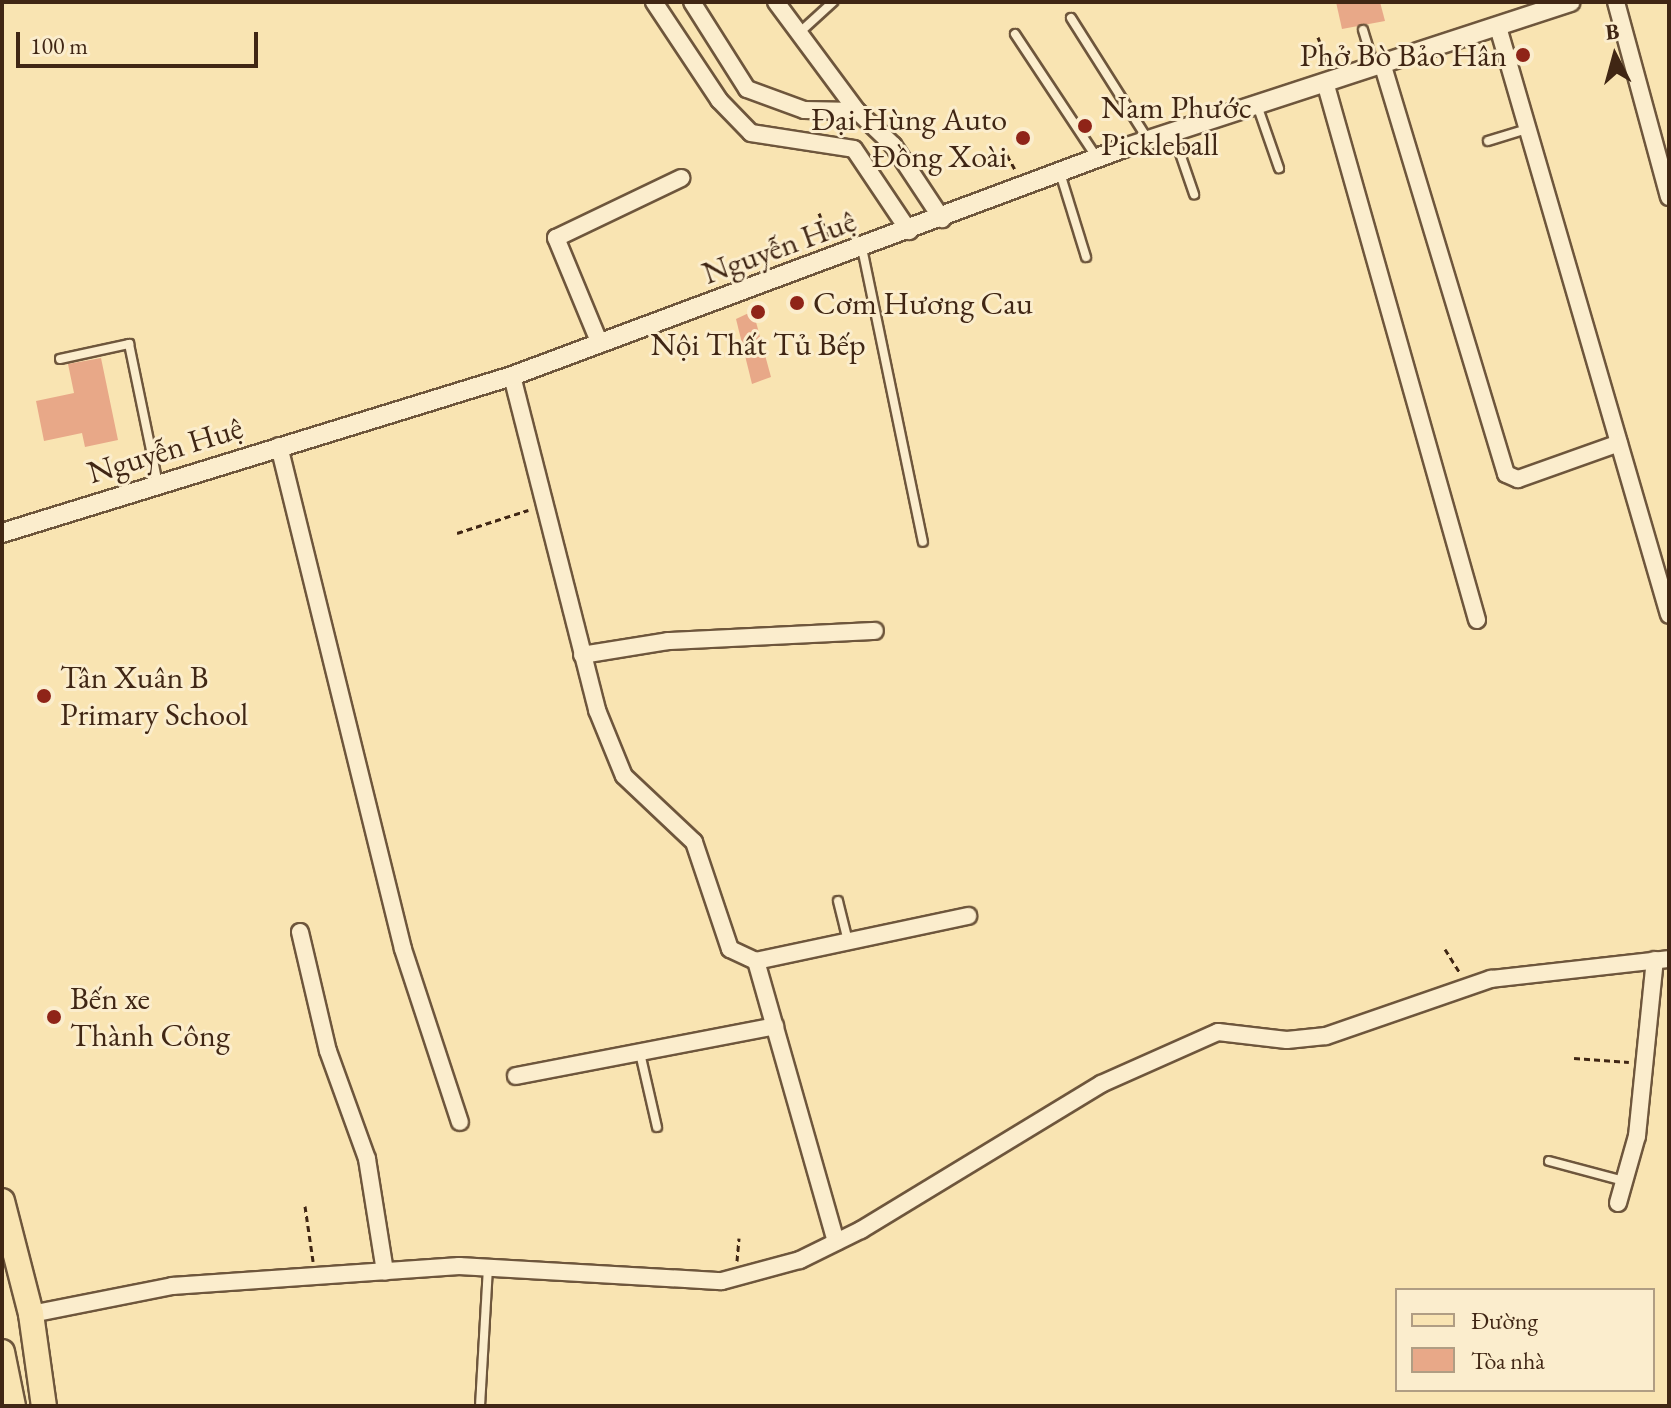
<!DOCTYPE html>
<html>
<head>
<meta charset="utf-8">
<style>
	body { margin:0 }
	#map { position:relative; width:1671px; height:1408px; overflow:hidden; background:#f9e4b2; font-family:"EB Garamond",serif }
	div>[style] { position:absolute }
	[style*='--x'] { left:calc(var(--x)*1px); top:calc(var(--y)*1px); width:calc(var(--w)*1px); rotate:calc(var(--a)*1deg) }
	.building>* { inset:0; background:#e8a888 }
	.path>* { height:3px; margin-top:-1.5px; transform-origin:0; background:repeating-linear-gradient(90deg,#402614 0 6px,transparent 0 10px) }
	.roads { filter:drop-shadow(2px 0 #6e563c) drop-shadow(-2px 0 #6e563c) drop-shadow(0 2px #6e563c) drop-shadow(0 -2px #6e563c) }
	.service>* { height:8px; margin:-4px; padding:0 4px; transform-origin:4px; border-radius:4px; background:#fbedcd }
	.minor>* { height:16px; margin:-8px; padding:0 8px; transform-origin:8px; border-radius:8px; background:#fbedcd }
	.tertiary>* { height:18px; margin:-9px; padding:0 9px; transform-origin:9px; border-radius:9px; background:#fbedcd }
	.primary>* { height:24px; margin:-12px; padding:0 12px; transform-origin:12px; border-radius:12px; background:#f9e4b2 }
	.dots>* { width:22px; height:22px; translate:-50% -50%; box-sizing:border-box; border:4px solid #fbedcd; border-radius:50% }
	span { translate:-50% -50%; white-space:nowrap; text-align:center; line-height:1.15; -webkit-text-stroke:6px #fbedcd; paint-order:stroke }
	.poi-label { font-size:32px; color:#402614 }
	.right { translate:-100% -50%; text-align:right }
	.left { translate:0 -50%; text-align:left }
	.street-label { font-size:32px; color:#402614 }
	.frame { position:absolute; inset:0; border:4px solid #402614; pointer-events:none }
	.legend { position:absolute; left:1395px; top:1288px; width:260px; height:104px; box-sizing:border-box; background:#fbedcd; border:2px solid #b09d83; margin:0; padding:10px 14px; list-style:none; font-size:24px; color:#402614 }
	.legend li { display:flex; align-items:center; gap:16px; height:40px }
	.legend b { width:40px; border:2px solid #b09d83 }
	.north { position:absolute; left:1575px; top:16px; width:80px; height:80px; -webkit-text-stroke:6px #fbedcd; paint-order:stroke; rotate:354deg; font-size:22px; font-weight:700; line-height:32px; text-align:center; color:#402614 }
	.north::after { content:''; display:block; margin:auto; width:28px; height:36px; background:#402614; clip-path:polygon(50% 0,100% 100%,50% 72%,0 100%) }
	.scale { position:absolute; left:16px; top:32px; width:242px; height:36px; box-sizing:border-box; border:4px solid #402614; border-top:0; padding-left:10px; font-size:24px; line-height:28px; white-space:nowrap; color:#402614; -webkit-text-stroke:6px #fbedcd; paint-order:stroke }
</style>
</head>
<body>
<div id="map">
	<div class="building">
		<i style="clip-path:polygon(1336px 2px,1380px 2px,1385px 21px,1342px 29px)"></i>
		<i style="clip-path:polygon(753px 311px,771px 377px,752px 384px,736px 319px)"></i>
		<i style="clip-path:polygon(101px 358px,118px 440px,85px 447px,82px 433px,44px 441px,36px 401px,74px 393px,68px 364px)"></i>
	</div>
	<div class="path">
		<i style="--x:1318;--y:37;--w:29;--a:70"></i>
		<i style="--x:1002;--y:146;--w:26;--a:61"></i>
		<i style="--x:819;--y:213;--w:28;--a:69"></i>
		<i style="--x:457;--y:533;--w:75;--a:-17.9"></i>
		<i style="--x:1445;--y:949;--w:28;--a:58"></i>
		<i style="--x:1574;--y:1058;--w:55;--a:4.2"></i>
		<i style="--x:305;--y:1206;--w:56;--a:81.7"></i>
		<i style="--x:737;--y:1261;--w:23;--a:-85"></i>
	</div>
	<div class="roads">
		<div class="service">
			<i style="--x:1071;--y:18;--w:144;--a:57.7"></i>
			<i style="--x:1363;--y:30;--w:37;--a:73"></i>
			<i style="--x:800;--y:32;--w:45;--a:-42.3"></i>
			<i style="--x:1015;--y:34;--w:149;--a:56.5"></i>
			<i style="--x:1257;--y:105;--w:67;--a:70.8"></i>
			<i style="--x:1173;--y:133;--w:65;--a:71"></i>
			<i style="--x:1488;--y:141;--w:41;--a:-17.1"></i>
			<i style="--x:1060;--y:173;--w:88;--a:72.8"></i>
			<i style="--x:862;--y:248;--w:300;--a:78.3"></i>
			<i style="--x:60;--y:359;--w:71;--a:-12.3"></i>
			<i style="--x:129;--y:344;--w:143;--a:78.3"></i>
			<i style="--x:838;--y:901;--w:41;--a:76"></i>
			<i style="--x:640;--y:1053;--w:76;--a:77.1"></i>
			<i style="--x:1549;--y:1161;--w:78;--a:14.9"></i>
			<i style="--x:480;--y:1406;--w:138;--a:-86.7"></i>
		</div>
		<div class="minor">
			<i style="--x:654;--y:2;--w:118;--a:56.4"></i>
			<i style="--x:719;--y:100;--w:46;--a:45.9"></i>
			<i style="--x:751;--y:133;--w:104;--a:8.8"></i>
			<i style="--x:854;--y:149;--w:99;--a:56.1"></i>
			<i style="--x:692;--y:2;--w:103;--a:57.7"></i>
			<i style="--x:747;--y:89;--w:61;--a:20.2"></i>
			<i style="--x:804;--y:110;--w:53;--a:1.1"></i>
			<i style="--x:857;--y:111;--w:50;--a:43.4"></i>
			<i style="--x:893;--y:145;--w:89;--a:56.5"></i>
			<i style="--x:776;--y:2;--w:136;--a:53.4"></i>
			<i style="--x:1616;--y:2;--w:202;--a:74.8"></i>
			<i style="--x:1498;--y:27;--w:612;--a:73.78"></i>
			<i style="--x:1382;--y:63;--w:429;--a:73.2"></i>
			<i style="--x:1506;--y:474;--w:13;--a:23"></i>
			<i style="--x:1518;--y:479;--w:107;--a:-19.6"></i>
			<i style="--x:1325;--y:82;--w:559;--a:74.22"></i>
			<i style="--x:600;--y:344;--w:115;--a:-112.5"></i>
			<i style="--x:556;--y:238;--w:139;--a:-25.6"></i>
			<i style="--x:512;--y:376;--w:345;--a:75.7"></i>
			<i style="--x:597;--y:710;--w:71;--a:67.8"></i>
			<i style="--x:624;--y:776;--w:96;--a:43.3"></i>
			<i style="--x:694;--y:842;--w:113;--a:71.4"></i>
			<i style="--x:730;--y:949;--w:29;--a:25"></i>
			<i style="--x:756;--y:961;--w:217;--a:-12"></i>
			<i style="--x:279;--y:446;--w:518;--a:76.15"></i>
			<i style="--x:403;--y:949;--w:182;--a:71.8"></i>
			<i style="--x:582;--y:655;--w:87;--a:-9.2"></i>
			<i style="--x:668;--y:641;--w:207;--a:-2.8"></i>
			<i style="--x:300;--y:932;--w:122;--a:76.8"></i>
			<i style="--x:328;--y:1051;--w:115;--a:70.1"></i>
			<i style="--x:367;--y:1159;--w:114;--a:80.9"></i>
			<i style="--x:756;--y:961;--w:292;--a:74.1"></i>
			<i style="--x:516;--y:1076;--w:264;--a:-10.9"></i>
			<i style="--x:1618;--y:1203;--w:70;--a:-74.2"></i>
			<i style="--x:1637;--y:1136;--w:177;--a:-84.2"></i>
			<i style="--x:31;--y:1314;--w:144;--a:-11.2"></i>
			<i style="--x:172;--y:1286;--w:288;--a:-4"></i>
			<i style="--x:459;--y:1266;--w:263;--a:3.3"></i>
			<i style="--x:722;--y:1281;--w:81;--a:-15.1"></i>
			<i style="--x:800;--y:1260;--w:68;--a:-26.2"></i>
			<i style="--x:861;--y:1230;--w:281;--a:-31.3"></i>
			<i style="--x:1101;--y:1084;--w:128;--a:-24"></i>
			<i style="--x:1218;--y:1032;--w:69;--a:6.6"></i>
			<i style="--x:1287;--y:1040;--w:39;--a:-6"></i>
			<i style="--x:1326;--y:1036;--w:175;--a:-19.1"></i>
			<i style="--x:1491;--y:979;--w:179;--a:-6.4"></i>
		</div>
		<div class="tertiary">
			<i style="--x:2;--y:533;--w:534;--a:-17.11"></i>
			<i style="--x:512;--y:376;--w:650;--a:-20.44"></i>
			<i style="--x:1121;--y:149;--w:473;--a:-18.1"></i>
		</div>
		<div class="primary">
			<i style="--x:2;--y:1201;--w:117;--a:75.6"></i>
			<i style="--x:31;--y:1314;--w:93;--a:82"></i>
			<i style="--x:2;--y:1352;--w:55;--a:78.5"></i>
		</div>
	</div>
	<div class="dots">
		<i style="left:1523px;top:55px;background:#8f2418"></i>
		<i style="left:1085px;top:126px;background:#8f2418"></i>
		<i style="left:1023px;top:138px;background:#8f2418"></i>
		<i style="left:797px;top:303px;background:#8f2418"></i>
		<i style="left:758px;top:312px;background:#8f2418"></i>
		<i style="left:44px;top:696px;background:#8f2418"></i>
		<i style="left:54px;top:1017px;background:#8f2418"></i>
	</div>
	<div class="poi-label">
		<span class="right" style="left:1507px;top:55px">Phở Bò Bảo Hân</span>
		<span class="left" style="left:1101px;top:126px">Nam Phước<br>Pickleball</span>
		<span class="right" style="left:1007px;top:138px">Đại Hùng Auto<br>Đồng Xoài</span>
		<span class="left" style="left:813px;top:303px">Cơm Hương Cau</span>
		<span style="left:758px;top:344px">Nội Thất Tủ Bếp</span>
		<span class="left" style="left:60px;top:696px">Tân Xuân B<br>Primary School</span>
		<span class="left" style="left:70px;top:1017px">Bến xe<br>Thành Công</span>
	</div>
	<div class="street-label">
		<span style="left:779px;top:247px;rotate:-20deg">Nguyễn Huệ</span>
		<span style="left:165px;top:450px;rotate:-17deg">Nguyễn Huệ</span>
	</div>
	<div class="frame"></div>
	<ul class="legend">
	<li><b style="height:10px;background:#f9e4b2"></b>Đường</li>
	<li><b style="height:22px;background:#e8a888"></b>Tòa nhà</li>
	</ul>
	<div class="north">B</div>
	<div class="scale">100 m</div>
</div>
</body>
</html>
